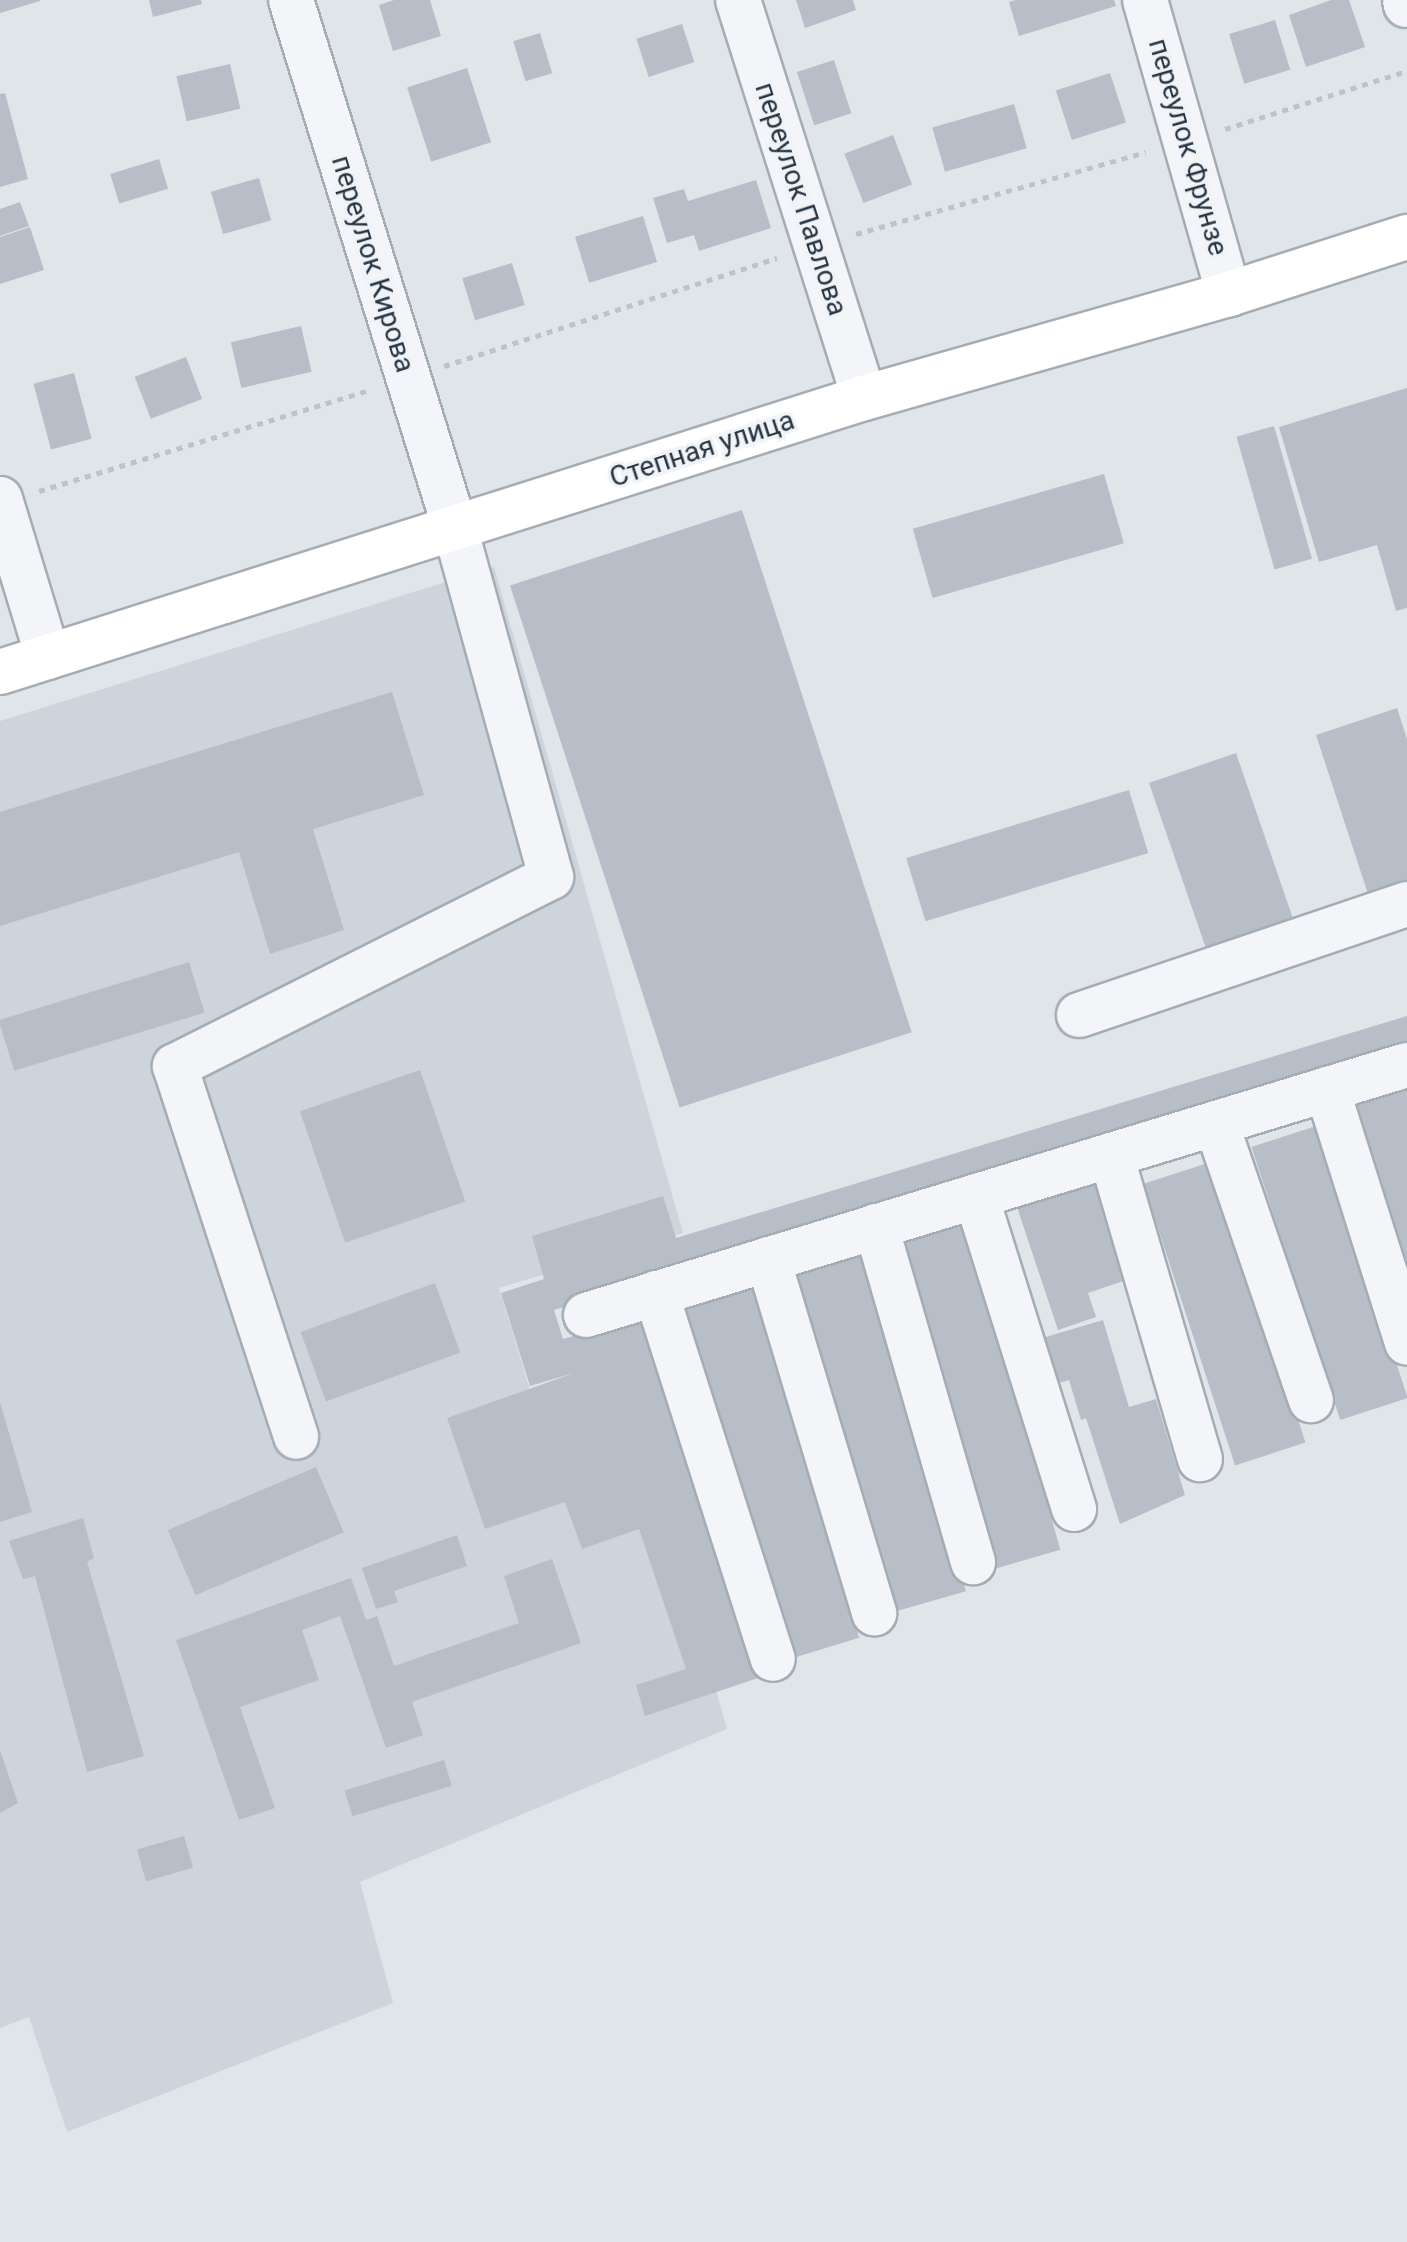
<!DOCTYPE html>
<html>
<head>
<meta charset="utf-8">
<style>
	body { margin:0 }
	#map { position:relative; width:1407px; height:2242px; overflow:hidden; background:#e0e5ea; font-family:Roboto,sans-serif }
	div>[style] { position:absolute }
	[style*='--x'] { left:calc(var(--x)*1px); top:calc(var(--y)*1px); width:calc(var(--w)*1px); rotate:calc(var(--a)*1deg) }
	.built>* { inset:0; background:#ced4dc }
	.building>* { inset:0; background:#b7bec7; transform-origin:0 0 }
	.path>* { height:5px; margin-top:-2.5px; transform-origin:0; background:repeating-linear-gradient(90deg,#bec3c9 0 6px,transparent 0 12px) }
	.roads { filter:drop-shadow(2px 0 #a5acb4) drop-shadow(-2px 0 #a5acb4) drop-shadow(0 2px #a5acb4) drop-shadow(0 -2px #a5acb4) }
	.minor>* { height:44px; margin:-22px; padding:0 22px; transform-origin:22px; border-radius:22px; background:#f3f5f8 }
	.major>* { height:44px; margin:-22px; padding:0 22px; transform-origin:22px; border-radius:22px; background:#fff }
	span { translate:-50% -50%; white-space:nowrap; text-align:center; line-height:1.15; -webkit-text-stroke:7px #f0f3f7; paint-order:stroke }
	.street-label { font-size:28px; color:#283442 }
</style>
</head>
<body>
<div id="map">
	<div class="built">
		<i style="clip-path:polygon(494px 567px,683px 1233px,499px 1288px,530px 1390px,622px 1360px,727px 1729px,360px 1882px,393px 2003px,67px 2132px,29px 2017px,0 2028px,0 721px)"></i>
	</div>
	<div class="building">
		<i style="clip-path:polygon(0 0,40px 0,40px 1px,0 13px)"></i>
		<i style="clip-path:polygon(149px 0,201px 0,202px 4px,153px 17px)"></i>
		<i style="clip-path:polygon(394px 0,430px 0,441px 36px,393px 51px,379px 5px)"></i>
		<i style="clip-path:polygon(796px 0,853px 0,856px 10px,805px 28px)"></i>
		<i style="clip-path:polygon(1016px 0,1114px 0,1116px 6px,1019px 36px,1009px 2px)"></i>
		<i style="clip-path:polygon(1331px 0,1349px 0,1365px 47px,1306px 67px,1289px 15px)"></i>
		<i style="left:1275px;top:20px;width:52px;height:48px;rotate:73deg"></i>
		<i style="left:682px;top:24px;width:40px;height:48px;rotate:72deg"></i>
		<i style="left:540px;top:33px;width:42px;height:28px;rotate:73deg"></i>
		<i style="left:834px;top:60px;width:56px;height:39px;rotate:72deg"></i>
		<i style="left:230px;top:64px;width:46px;height:55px;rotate:77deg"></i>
		<i style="left:467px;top:68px;width:78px;height:63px;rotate:72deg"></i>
		<i style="left:1110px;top:73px;width:52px;height:57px;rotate:72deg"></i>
		<i style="clip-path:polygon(5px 93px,28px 179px,0 187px,0 94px)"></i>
		<i style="left:1014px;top:104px;width:46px;height:85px;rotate:74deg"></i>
		<i style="left:893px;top:135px;width:53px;height:52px;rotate:69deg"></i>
		<i style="left:159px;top:159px;width:31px;height:51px;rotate:73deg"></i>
		<i style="left:259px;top:178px;width:44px;height:50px;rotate:74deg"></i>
		<i style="clip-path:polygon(756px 180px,771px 228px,699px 251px,694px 235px,667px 243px,653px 198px,684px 189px,688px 201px)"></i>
		<i style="clip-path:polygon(20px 202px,29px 226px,0 236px,0 209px)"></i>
		<i style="left:643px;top:216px;width:48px;height:71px;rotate:73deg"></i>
		<i style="clip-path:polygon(30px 227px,44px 270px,0 284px,0 237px)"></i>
		<i style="left:512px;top:263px;width:44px;height:52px;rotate:73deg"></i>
		<i style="left:301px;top:326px;width:47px;height:72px;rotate:77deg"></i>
		<i style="left:186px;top:357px;width:45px;height:55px;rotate:69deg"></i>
		<i style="left:74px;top:373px;width:68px;height:42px;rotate:75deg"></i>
		<i style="clip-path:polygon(1407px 388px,1407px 608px,1396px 611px,1377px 545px,1319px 562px,1279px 427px)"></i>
		<i style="left:1274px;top:426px;width:138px;height:39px;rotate:74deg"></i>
		<i style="left:1104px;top:474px;width:72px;height:199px;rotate:74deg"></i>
		<i style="left:742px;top:510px;width:549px;height:244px;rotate:72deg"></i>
		<i style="clip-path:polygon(392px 692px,424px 795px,313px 829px,344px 930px,270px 954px,239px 852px,0 926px,0 812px)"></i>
		<i style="clip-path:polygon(1397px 708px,1407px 739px,1407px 881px,1368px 894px,1316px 735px)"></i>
		<i style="left:1236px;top:753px;width:174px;height:92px;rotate:71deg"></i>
		<i style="left:1129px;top:790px;width:66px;height:233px;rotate:73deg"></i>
		<i style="left:189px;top:962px;width:53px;height:199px;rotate:73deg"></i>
		<i style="clip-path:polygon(1407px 1016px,1407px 1052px,554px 1310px,563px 1339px,648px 1316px,761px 1677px,645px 1716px,636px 1685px,686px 1669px,639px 1529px,582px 1549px,565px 1502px,485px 1529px,447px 1418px,574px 1373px,530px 1386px,501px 1293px,544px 1279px,532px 1236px,663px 1196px,676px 1238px)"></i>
		<i style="left:420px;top:1070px;width:139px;height:127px;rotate:71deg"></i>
		<i style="clip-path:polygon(1407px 1086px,1407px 1259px,1406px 1259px,1356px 1101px)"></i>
		<i style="left:1319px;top:1125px;width:287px;height:71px;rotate:72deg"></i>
		<i style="left:1214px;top:1161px;width:296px;height:74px;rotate:72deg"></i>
		<i style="clip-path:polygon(1098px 1179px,1132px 1278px,1088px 1293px,1096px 1317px,1058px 1330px,1017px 1207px)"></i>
		<i style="left:967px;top:1224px;width:339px;height:71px;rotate:74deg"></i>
		<i style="left:868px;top:1250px;width:355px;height:76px;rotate:74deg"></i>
		<i style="left:435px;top:1283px;width:74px;height:143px;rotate:70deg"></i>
		<i style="left:751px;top:1284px;width:370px;height:70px;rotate:73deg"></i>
		<i style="clip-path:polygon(1103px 1320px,1129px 1407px,1156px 1399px,1185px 1495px,1120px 1524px,1086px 1418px,1081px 1420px,1069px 1380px,1053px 1385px,1039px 1339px)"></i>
		<i style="clip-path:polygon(0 1402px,32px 1512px,0 1522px)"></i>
		<i style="left:316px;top:1467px;width:71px;height:161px;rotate:67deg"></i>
		<i style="clip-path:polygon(83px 1518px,94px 1558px,87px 1562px,144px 1756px,87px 1772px,35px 1576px,23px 1579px,9px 1541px)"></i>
		<i style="clip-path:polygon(457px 1535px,467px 1566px,394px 1591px,398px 1602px,376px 1609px,362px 1568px)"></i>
		<i style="clip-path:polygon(552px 1559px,581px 1643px,412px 1702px,423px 1735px,386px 1748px,340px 1616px,302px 1630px,319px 1680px,240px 1707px,275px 1808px,239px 1820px,176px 1640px,351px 1578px,366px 1620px,377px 1616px,394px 1666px,519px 1623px,504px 1576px)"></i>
		<i style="clip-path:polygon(0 1750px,18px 1803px,0 1813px)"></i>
		<i style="left:444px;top:1760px;width:27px;height:104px;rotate:73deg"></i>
		<i style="left:184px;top:1836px;width:33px;height:49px;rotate:74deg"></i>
	</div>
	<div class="path">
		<i style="--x:1225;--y:129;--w:191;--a:-17.7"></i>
		<i style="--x:856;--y:234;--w:301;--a:-15.8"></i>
		<i style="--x:444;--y:366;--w:350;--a:-18"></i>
		<i style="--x:39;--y:491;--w:346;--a:-17"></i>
	</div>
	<div class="roads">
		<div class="minor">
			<i style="--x:291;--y:0;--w:553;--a:72.74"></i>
			<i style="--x:455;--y:528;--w:362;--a:74.6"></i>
			<i style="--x:551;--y:877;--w:421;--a:153.3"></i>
			<i style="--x:175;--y:1066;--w:390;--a:71.9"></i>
			<i style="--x:738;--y:0;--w:417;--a:72.4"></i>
			<i style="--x:1145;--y:0;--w:306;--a:74.1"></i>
			<i style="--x:1405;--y:0;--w:5;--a:79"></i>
			<i style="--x:0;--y:499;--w:165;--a:73.1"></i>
			<i style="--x:1079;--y:1015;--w:346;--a:-18.7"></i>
			<i style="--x:1327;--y:1089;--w:266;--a:72.5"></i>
			<i style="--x:1216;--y:1123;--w:293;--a:71.1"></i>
			<i style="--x:1111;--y:1155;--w:317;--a:73.7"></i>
			<i style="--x:976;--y:1196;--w:328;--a:72.6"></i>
			<i style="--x:876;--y:1226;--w:350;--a:73.9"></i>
			<i style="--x:768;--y:1259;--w:370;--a:73.3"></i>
			<i style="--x:656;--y:1293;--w:384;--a:72.3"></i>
			<i style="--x:586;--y:1315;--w:858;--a:-16.94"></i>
		</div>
		<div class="major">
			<i style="--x:0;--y:672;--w:906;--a:-17.6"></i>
			<i style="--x:864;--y:398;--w:380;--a:-15.9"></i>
			<i style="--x:1229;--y:294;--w:187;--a:-17.8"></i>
		</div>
	</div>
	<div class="street-label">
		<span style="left:1188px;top:147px;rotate:74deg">переулок Фрунзе</span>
		<span style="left:801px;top:199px;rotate:72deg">переулок Павлова</span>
		<span style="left:373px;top:264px;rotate:73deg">переулок Кирова</span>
		<span style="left:702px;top:449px;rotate:-18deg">Степная улица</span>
	</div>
</div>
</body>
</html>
